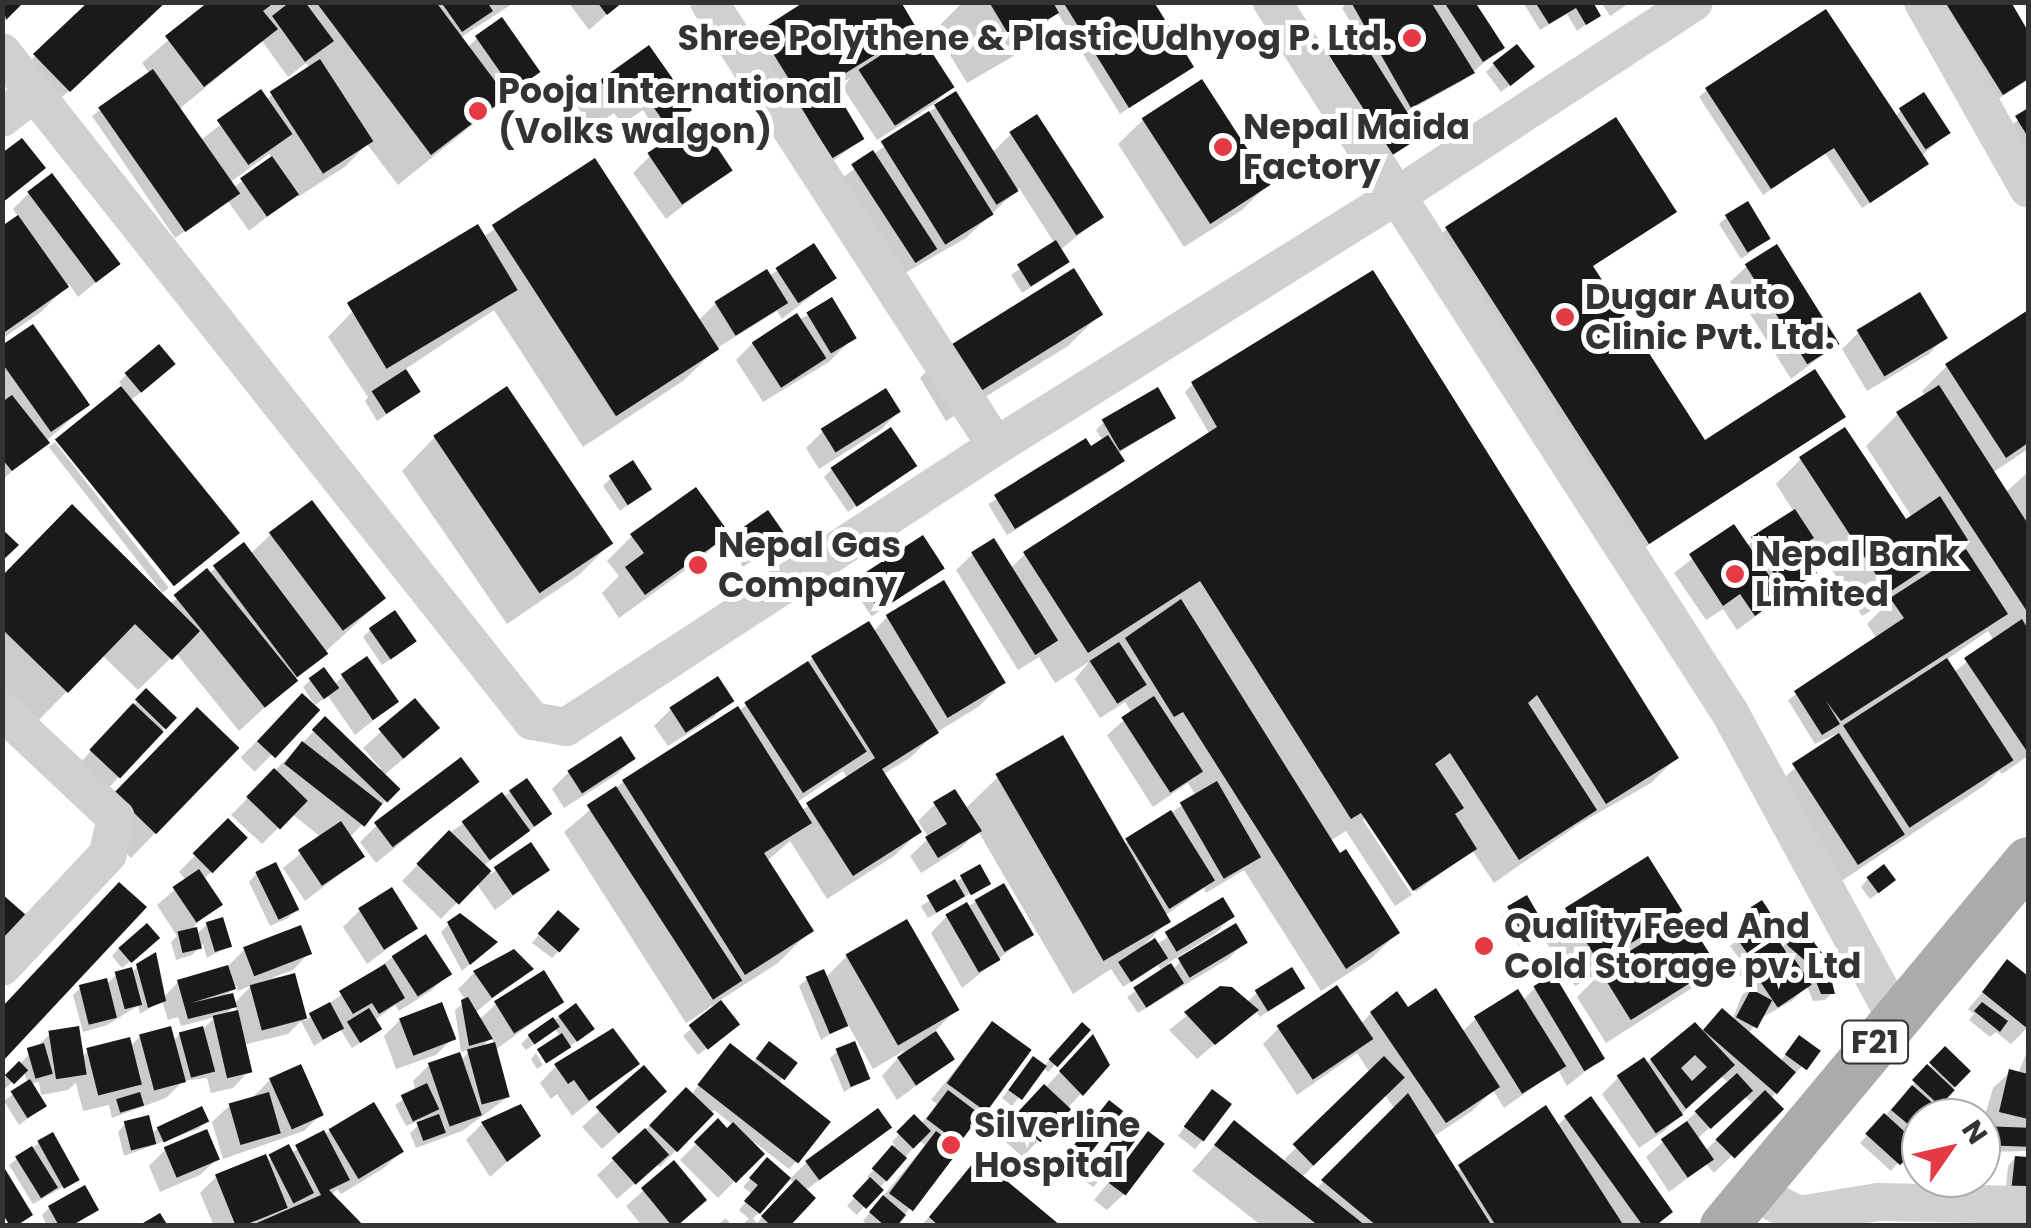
<!DOCTYPE html>
<html>
<head>
<meta charset="utf-8">
<style>
	body { margin:0 }
	#map { position:relative; width:2031px; height:1228px; overflow:hidden; background:#fff; font-family:Poppins,sans-serif }
	div>[style] { position:absolute }
	[style*='--x'] { left:calc(var(--x)*1px); top:calc(var(--y)*1px); width:calc(var(--w)*1px); rotate:calc(var(--a)*1deg) }
	.shadow>* { inset:0; background:#0003; transform-origin:0 0 }
	.building>* { inset:0; background:#1a1a1a; transform-origin:0 0 }
	.minor>* { height:38px; margin:-19px; padding:0 19px; transform-origin:19px; border-radius:19px; background:#d0d0d0 }
	.major>* { height:48px; margin:-24px; padding:0 24px; transform-origin:24px; border-radius:24px; background:#ababab }
	.dots>* { width:28px; height:28px; translate:-50% -50%; box-sizing:border-box; border:5px solid #fff; border-radius:50% }
	span { translate:-50% -50%; white-space:nowrap; text-align:center; line-height:1.15; -webkit-text-stroke:10px #fff; paint-order:stroke }
	.shield-label span { padding:2px 8px; background:#fff; border:2px solid; border-radius:8px; -webkit-text-stroke-width:0 }
	.shield-label { font-size:32px; color:#333; font-weight:700 }
	.poi-label { font-size:35px; color:#333; font-weight:700 }
	.right { translate:-100% -50%; text-align:right }
	.left { translate:0 -50%; text-align:left }
	.frame { position:absolute; inset:0; border:5px solid #333; pointer-events:none }
	.north { position:absolute; left:1901px; top:1098px; width:100px; height:100px; box-sizing:border-box; background:#fff; border:2px solid #adadad; border-radius:50%; rotate:56deg; font-size:28px; font-weight:700; line-height:40px; text-align:center; color:#333 }
	.north::after { content:''; display:block; margin:auto; width:35px; height:45px; background:#e63946; clip-path:polygon(50% 0,100% 100%,50% 72%,0 100%) }
</style>
</head>
<body>
<div id="map">
	<div class="shadow">
		<i style="clip-path:polygon(92px 2px,163px 2px,61px 98px,28px 63px)"></i>
		<i style="clip-path:polygon(evenodd,212px 2px,515px 2px,460px 38px,467px 48px,477px 38px,538px 72px,398px 185px,367px 144px,346px 166px,298px 197px,296px 194px,249px 231px,228px 201px,175px 238px,92px 116px,150px 74px,142px 63px,212px 2px,262px 41px,288px 77px,306px 63px,310px 69px,265px 100px,260px 93px,200px 141px,178px 110px,262px 41px,212px 2px,269px 154px,273px 159px,233px 188px,229px 183px,269px 154px)"></i>
		<i style="clip-path:polygon(568px 2px,621px 2px,589px 30px)"></i>
		<i style="clip-path:polygon(809px 2px,914px 29px,900px 43px,951px 87px,934px 104px,877px 140px,843px 88px,850px 78px,832px 89px,862px 139px,816px 174px,735px 58px,760px 33px)"></i>
		<i style="clip-path:polygon(963px 2px,1151px 2px,1191px 67px,1120px 114px,1057px 12px,1012px 57px,967px 83px,935px 30px)"></i>
		<i style="clip-path:polygon(1348px 2px,1472px 2px,1502px 47px,1464px 80px,1405px 113px,1420px 135px,1384px 161px,1321px 61px,1358px 35px,1342px 8px)"></i>
		<i style="clip-path:polygon(1523px 2px,1591px 2px,1598px 15px,1577px 31px,1567px 14px,1540px 30px)"></i>
		<i style="clip-path:polygon(1601px 2px,1631px 2px,1610px 16px)"></i>
		<i style="clip-path:polygon(1933px 2px,2008px 2px,2028px 36px,2028px 80px,1995px 101px)"></i>
		<i style="clip-path:polygon(1493px 65px,1524px 75px,1501px 92px,1486px 72px)"></i>
		<i style="clip-path:polygon(601px 82px,672px 82px,649px 105px,675px 91px,688px 110px,658px 133px,643px 110px,622px 124px,614px 113px,592px 128px,577px 106px)"></i>
		<i style="clip-path:polygon(1707px 90px,1895px 117px,1901px 110px,1948px 133px,1921px 156px,1918px 171px,1862px 208px,1825px 153px,1763px 195px,1699px 97px)"></i>
		<i style="clip-path:polygon(936px 107px,992px 153px,1011px 134px,1101px 217px,1060px 250px,1067px 262px,1059px 269px,1022px 293px,1011px 275px,1055px 244px,1019px 188px,966px 238px,898px 277px,837px 182px)"></i>
		<i style="clip-path:polygon(2028px 111px,2028px 201px,1992px 143px)"></i>
		<i style="clip-path:polygon(1143px 120px,1267px 185px,1242px 210px,1184px 247px,1118px 144px)"></i>
		<i style="clip-path:polygon(650px 156px,730px 169px,666px 219px,633px 173px)"></i>
		<i style="clip-path:polygon(594px 161px,698px 321px,716px 303px,777px 271px,834px 278px,782px 319px,777px 311px,717px 348px,683px 381px,583px 447px,494px 310px,404px 370px,418px 392px,377px 421px,365px 401px,368px 397px,328px 337px,352px 312px,477px 228px,483px 237px)"></i>
		<i style="clip-path:polygon(29px 193px,118px 264px,78px 297px,69px 284px,41px 312px,2px 339px,2px 229px,19px 218px,13px 209px)"></i>
		<i style="clip-path:polygon(1674px 212px,1591px 267px,1705px 443px,1843px 417px,1641px 550px,1439px 236px,1447px 229px)"></i>
		<i style="clip-path:polygon(1727px 217px,1768px 239px,1741px 259px,1719px 224px)"></i>
		<i style="clip-path:polygon(1747px 266px,1837px 344px,1791px 379px,1730px 282px)"></i>
		<i style="clip-path:polygon(evenodd,2028px 313px,2028px 449px,1992px 473px,2005px 493px,2028px 472px,2028px 756px,2002px 774px,1999px 771px,1985px 785px,1831px 888px,1769px 790px,1836px 734px,1815px 744px,1788px 700px,1877px 639px,1867px 624px,1894px 597px,1862px 616px,1811px 538px,1799px 550px,1814px 573px,1737px 630px,1723px 609px,1706px 620px,1674px 573px,1733px 527px,1746px 546px,1794px 512px,1776px 484px,1801px 459px,1905px 522px,1912px 517px,1866px 446px,1898px 414px,1926px 396px,1922px 391px,1947px 366px,2028px 313px,1988px 631px,1994px 641px,1954px 672px,1946px 660px,1988px 631px)"></i>
		<i style="clip-path:polygon(1100px 314px,1068px 346px,946px 421px,920px 378px,952px 346px)"></i>
		<i style="clip-path:polygon(808px 315px,854px 337px,829px 362px,763px 402px,736px 360px,752px 344px)"></i>
		<i style="clip-path:polygon(1858px 333px,1945px 337px,1929px 354px,1867px 391px,1842px 349px)"></i>
		<i style="clip-path:polygon(2px 348px,87px 405px,2px 480px)"></i>
		<i style="clip-path:polygon(165px 372px,130px 401px,59px 439px,123px 388px,119px 382px,126px 375px)"></i>
		<i style="clip-path:polygon(1193px 384px,1676px 758px,1651px 783px,1579px 824px,1494px 883px,1472px 850px,1416px 892px,1366px 816px,1363px 820px,1412px 895px,1395px 906px,1346px 831px,1330px 841px,1397px 933px,1372px 958px,1321px 991px,1244px 870px,1206px 893px,1204px 888px,1163px 917px,1167px 922px,1143px 946px,1156px 945px,1222px 900px,1232px 916px,1216px 933px,1168px 963px,1172px 970px,1181px 961px,1244px 943px,1228px 959px,1138px 1013px,1127px 997px,1162px 972px,1158px 965px,1123px 987px,1111px 969px,1073px 994px,978px 831px,962px 847px,921px 873px,910px 856px,929px 838px,918px 821px,935px 804px,965px 809px,998px 777px,1123px 845px,1196px 796px,1188px 783px,1153px 807px,1107px 735px,1132px 713px,1125px 702px,1100px 718px,1075px 679px,1089px 662px,1055px 683px,1039px 657px,1018px 670px,956px 570px,973px 554px,1010px 569px,1025px 554px,1210px 435px,1185px 392px)"></i>
		<i style="clip-path:polygon(506px 390px,611px 543px,579px 575px,507px 624px,402px 471px,434px 438px)"></i>
		<i style="clip-path:polygon(898px 412px,882px 429px,819px 469px,806px 448px,822px 432px)"></i>
		<i style="clip-path:polygon(1173px 418px,1117px 454px,1122px 461px,1114px 469px,1007px 535px,988px 504px,1103px 441px,1096px 430px,1104px 422px)"></i>
		<i style="left:55px;top:442px;width:185px;height:8px;rotate:52deg"></i>
		<i style="clip-path:polygon(914px 466px,848px 512px,824px 477px,832px 469px)"></i>
		<i style="clip-path:polygon(611px 478px,649px 489px,620px 511px,603px 486px)"></i>
		<i style="clip-path:polygon(768px 513px,777px 544px,743px 567px,727px 544px)"></i>
		<i style="clip-path:polygon(271px 534px,384px 598px,239px 731px,176px 653px,138px 690px,102px 655px,35px 724px,2px 692px,2px 578px,170px 604px,244px 546px,250px 554px)"></i>
		<i style="clip-path:polygon(726px 534px,702px 558px,619px 618px,602px 593px,619px 576px,607px 561px,632px 536px)"></i>
		<i style="left:922px;top:539px;width:36px;height:85px;rotate:56deg"></i>
		<i style="clip-path:polygon(evenodd,887px 617px,1003px 683px,978px 707px,934px 734px,911px 757px,882px 775px,919px 832px,894px 856px,827px 899px,790px 841px,767px 861px,810px 931px,778px 963px,719px 1001px,737px 1024px,698px 1055px,683px 1036px,715px 1008px,713px 1005px,686px 1023px,564px 832px,623px 782px,738px 711px,813px 658px,873px 632px,887px 617px,843px 771px,848px 779px,801px 811px,796px 803px,843px 771px)"></i>
		<i style="clip-path:polygon(370px 630px,406px 649px,382px 665px,363px 637px)"></i>
		<i style="clip-path:polygon(343px 676px,396px 702px,355px 735px,328px 696px,315px 705px,303px 687px,310px 680px,334px 685px)"></i>
		<i style="left:146px;top:692px;width:38px;height:104px;rotate:43deg"></i>
		<i style="left:302px;top:696px;width:20px;height:87px;rotate:45deg"></i>
		<i style="clip-path:polygon(731px 700px,714px 717px,668px 746px,654px 726px,671px 709px)"></i>
		<i style="clip-path:polygon(415px 701px,421px 744px,383px 776px,397px 789px,349px 838px,362px 857px,305px 901px,283px 868px,321px 837px,292px 814px,262px 844px,231px 815px,325px 720px,378px 771px,381px 769px,363px 748px)"></i>
		<i style="clip-path:polygon(197px 710px,155px 833px,131px 858px,91px 819px)"></i>
		<i style="clip-path:polygon(633px 759px,616px 775px,564px 808px,552px 789px,569px 772px)"></i>
		<i style="clip-path:polygon(476px 782px,376px 863px,360px 842px,376px 826px)"></i>
		<i style="clip-path:polygon(526px 782px,541px 822px,483px 866px,491px 874px,530px 845px,547px 870px,495px 910px,476px 883px,441px 919px,402px 881px,449px 833px)"></i>
		<i style="clip-path:polygon(228px 822px,245px 838px,203px 880px,219px 904px,194px 926px,196px 935px,207px 924px,229px 946px,207px 958px,203px 944px,192px 955px,176px 960px,171px 942px,177px 936px,157px 905px,186px 880px,179px 872px)"></i>
		<i style="clip-path:polygon(1647px 860px,1679px 911px,1654px 936px,1714px 965px,1689px 990px,1606px 1043px,1577px 997px,1603px 971px,1575px 986px,1542px 936px,1567px 911px)"></i>
		<i style="clip-path:polygon(256px 874px,296px 910px,288px 918px,270px 926px,249px 882px)"></i>
		<i style="clip-path:polygon(962px 878px,988px 883px,928px 918px,921px 906px)"></i>
		<i style="clip-path:polygon(1868px 879px,1885px 888px,1870px 899px,1861px 887px)"></i>
		<i style="clip-path:polygon(976px 902px,1030px 934px,962px 988px,931px 933px,947px 916px)"></i>
		<i style="clip-path:polygon(1509px 909px,1543px 928px,1519px 946px,1501px 917px)"></i>
		<i style="clip-path:polygon(360px 910px,415px 928px,367px 964px,343px 927px)"></i>
		<i style="clip-path:polygon(1750px 911px,1771px 936px,1739px 958px,1730px 946px,1751px 930px,1742px 919px)"></i>
		<i style="clip-path:polygon(550px 921px,559px 951px,552px 958px,532px 943px)"></i>
		<i style="clip-path:polygon(449px 924px,487px 949px,462px 971px,441px 932px)"></i>
		<i style="clip-path:polygon(evenodd,1791px 938px,1832px 993px,1825px 1000px,1813px 1001px,1807px 986px,1792px 1001px,1759px 1019px,1748px 1034px,1779px 1063px,1792px 1046px,1817px 1051px,1770px 1099px,1780px 1109px,1714px 1173px,1706px 1164px,1669px 1192px,1646px 1157px,1729px 1083px,1721px 1076px,1664px 1131px,1639px 1148px,1602px 1094px,1619px 1077px,1702px 1033px,1722px 1012px,1732px 1021px,1742px 995px,1787px 959px,1781px 954px,1744px 981px,1737px 971px,1776px 942px,1781px 948px,1791px 938px,1744px 1096px,1753px 1104px,1705px 1151px,1697px 1139px,1744px 1096px)"></i>
		<i style="clip-path:polygon(149px 945px,122px 968px,112px 956px,119px 948px)"></i>
		<i style="clip-path:polygon(evenodd,244px 950px,309px 953px,293px 970px,271px 978px,294px 976px,305px 1021px,393px 957px,448px 974px,432px 990px,399px 1011px,395px 1005px,374px 1021px,379px 1028px,371px 1036px,352px 1048px,340px 1029px,314px 1046px,301px 1021px,288px 1034px,243px 1045px,249px 1071px,233px 1088px,211px 1093px,207px 1078px,183px 1081px,166px 1098px,112px 1118px,109px 1105px,83px 1111px,76px 1083px,68px 1090px,41px 1095px,39px 1082px,30px 1084px,44px 1106px,19px 1125px,4px 1101px,27px 1083px,24px 1070px,4px 1090px,2px 1081px,50px 1034px,82px 1057px,88px 1051px,130px 1047px,140px 1036px,172px 1042px,180px 1034px,201px 1031px,215px 1017px,181px 1026px,178px 1017px,168px 1020px,162px 1001px,140px 1014px,138px 1006px,107px 1025px,83px 1032px,73px 995px,81px 987px,106px 985px,117px 974px,131px 973px,138px 966px,163px 998px,178px 982px,226px 968px,244px 950px,236px 985px,238px 991px,252px 985px,234px 1004px,223px 999px,236px 985px,244px 950px,235px 1005px,237px 1013px,224px 1016px,235px 1005px)"></i>
		<i style="clip-path:polygon(evenodd,514px 952px,530px 968px,475px 1013px,479px 1020px,496px 1004px,561px 1002px,494px 1051px,508px 1097px,462px 1131px,416px 1148px,410px 1133px,426px 1118px,406px 1126px,395px 1105px,416px 1091px,413px 1081px,429px 1065px,461px 1060px,472px 1049px,461px 1052px,455px 1010px,466px 1001px,458px 989px,474px 973px,514px 952px,491px 1038px,495px 1045px,480px 1049px,491px 1038px)"></i>
		<i style="clip-path:polygon(847px 956px,956px 1010px,934px 1032px,952px 1059px,897px 1100px,882px 1076px,905px 1050px,873px 1069px,847px 1023px,821px 1040px,799px 986px,807px 979px,825px 978px)"></i>
		<i style="clip-path:polygon(2008px 963px,2028px 979px,2028px 1027px,2011px 1044px,1996px 1032px,1990px 1037px,1969px 1020px,1974px 1014px,1968px 1009px)"></i>
		<i style="clip-path:polygon(1302px 987px,1260px 1017px,1255px 1010px,1197px 1059px,1169px 1030px,1220px 989px,1246px 1003px,1257px 993px)"></i>
		<i style="clip-path:polygon(evenodd,1535px 988px,1602px 1058px,1567px 1086px,1558px 1070px,1504px 1108px,1493px 1090px,1472px 1111px,1433px 1137px,1454px 1172px,1557px 1126px,1566px 1117px,1670px 1212px,1657px 1226px,1262px 1226px,1192px 1171px,1234px 1124px,1282px 1162px,1370px 1073px,1357px 1053px,1297px 1095px,1263px 1044px,1279px 1028px,1361px 1024px,1371px 1013px,1407px 1010px,1462px 1032px,1475px 1019px,1522px 1001px,1535px 988px,1385px 1095px,1395px 1109px,1316px 1189px,1302px 1177px,1385px 1095px)"></i>
		<i style="clip-path:polygon(576px 1006px,584px 1036px,548px 1062px,540px 1050px,561px 1037px,555px 1029px,526px 1050px,521px 1044px,529px 1036px)"></i>
		<i style="clip-path:polygon(400px 1020px,453px 1038px,436px 1055px,396px 1069px,384px 1036px)"></i>
		<i style="clip-path:polygon(992px 1024px,984px 1111px,896px 1226px,869px 1226px,863px 1221px,925px 1145px,919px 1141px,857px 1215px,847px 1206px,871px 1180px,867px 1177px,895px 1145px,892px 1142px,914px 1118px,921px 1124px,937px 1104px,931px 1100px)"></i>
		<i style="clip-path:polygon(1082px 1025px,1088px 1030px,1048px 1072px,1043px 1067px,1012px 1106px,1002px 1098px,1026px 1067px,1043px 1067px)"></i>
		<i style="clip-path:polygon(2028px 1049px,2028px 1151px,1981px 1152px,1981px 1129px,1993px 1088px,2010px 1072px,2018px 1074px)"></i>
		<i style="clip-path:polygon(1945px 1050px,1968px 1072px,1934px 1108px,1935px 1118px,1921px 1118px,1921px 1135px,1891px 1171px,1860px 1143px)"></i>
		<i style="clip-path:polygon(838px 1051px,867px 1078px,844px 1092px,830px 1058px)"></i>
		<i style="clip-path:polygon(761px 1052px,782px 1079px,778px 1084px,797px 1161px,789px 1169px,753px 1141px,761px 1154px,718px 1198px,680px 1160px,718px 1122px,727px 1132px,733px 1125px,714px 1110px,660px 1167px,657px 1164px,617px 1199px,597px 1175px,670px 1107px,691px 1095px,722px 1054px,752px 1064px)"></i>
		<i style="clip-path:polygon(536px 1053px,543px 1065px,537px 1069px,531px 1059px)"></i>
		<i style="clip-path:polygon(1077px 1054px,1107px 1065px,1023px 1157px,999px 1136px)"></i>
		<i style="clip-path:polygon(637px 1064px,572px 1116px,557px 1094px,551px 1099px,540px 1083px,556px 1066px)"></i>
		<i style="clip-path:polygon(644px 1069px,648px 1107px,602px 1149px,582px 1127px)"></i>
		<i style="clip-path:polygon(270px 1080px,321px 1114px,304px 1131px,223px 1159px,212px 1122px,229px 1106px,254px 1096px)"></i>
		<i style="clip-path:polygon(1205px 1099px,1202px 1141px,1195px 1149px,1178px 1136px)"></i>
		<i style="clip-path:polygon(520px 1108px,537px 1135px,490px 1177px,466px 1140px,482px 1124px)"></i>
		<i style="clip-path:polygon(1102px 1111px,1082px 1161px,1075px 1168px,1064px 1161px)"></i>
		<i style="clip-path:polygon(206px 1121px,198px 1129px,124px 1156px,118px 1132px,125px 1124px,151px 1134px,158px 1128px)"></i>
		<i style="clip-path:polygon(889px 1127px,805px 1191px,787px 1226px,741px 1226px,749px 1219px,739px 1210px,752px 1194px,743px 1187px,760px 1168px,759px 1213px,753px 1218px,757px 1223px,794px 1184px,790px 1179px,807px 1162px)"></i>
		<i style="clip-path:polygon(1122px 1127px,1100px 1180px,1093px 1187px,1082px 1179px)"></i>
		<i style="clip-path:polygon(330px 1131px,401px 1152px,384px 1168px,341px 1194px,337px 1189px,331px 1195px,361px 1226px,214px 1226px,200px 1193px,217px 1176px,291px 1153px)"></i>
		<i style="clip-path:polygon(1148px 1134px,1124px 1194px,1107px 1210px,1094px 1200px)"></i>
		<i style="clip-path:polygon(39px 1143px,77px 1179px,33px 1204px,9px 1165px)"></i>
		<i style="clip-path:polygon(165px 1150px,217px 1159px,200px 1175px,160px 1192px,149px 1166px)"></i>
		<i style="clip-path:polygon(2015px 1158px,2028px 1160px,2028px 1195px,2005px 1199px,2008px 1166px)"></i>
		<i style="clip-path:polygon(978px 1161px,1055px 1226px,921px 1226px)"></i>
		<i style="clip-path:polygon(674px 1164px,676px 1226px,642px 1226px,626px 1206px)"></i>
		<i style="clip-path:polygon(49px 1208px,96px 1209px,73px 1226px,47px 1226px,42px 1215px)"></i>
		<i style="clip-path:polygon(726px 1218px,732px 1226px,717px 1226px,717px 1225px)"></i>
		<i style="clip-path:polygon(1997px 1219px,2028px 1221px,2028px 1226px,1990px 1226px)"></i>
	</div>
	<div class="building">
		<i style="clip-path:polygon(2px 2px,24px 2px,6px 20px)"></i>
		<i style="clip-path:polygon(88px 2px,166px 2px,70px 92px,33px 54px)"></i>
		<i style="clip-path:polygon(208px 2px,275px 2px,263px 11px,278px 29px,204px 87px,165px 36px)"></i>
		<i style="clip-path:polygon(290px 2px,305px 2px,334px 41px,305px 62px,272px 16px)"></i>
		<i style="clip-path:polygon(316px 2px,436px 2px,507px 97px,431px 155px)"></i>
		<i style="clip-path:polygon(441px 2px,487px 2px,493px 11px,462px 32px)"></i>
		<i style="clip-path:polygon(597px 2px,623px 2px,607px 15px)"></i>
		<i style="clip-path:polygon(804px 2px,901px 2px,917px 29px,802px 100px,759px 31px)"></i>
		<i style="clip-path:polygon(989px 2px,1053px 2px,1059px 13px,1012px 40px)"></i>
		<i style="clip-path:polygon(1063px 2px,1154px 2px,1194px 67px,1129px 108px)"></i>
		<i style="clip-path:polygon(1351px 2px,1431px 2px,1475px 73px,1411px 108px)"></i>
		<i style="clip-path:polygon(1444px 2px,1475px 2px,1505px 48px,1483px 62px)"></i>
		<i style="clip-path:polygon(1535px 2px,1593px 2px,1601px 16px,1586px 25px,1576px 8px,1549px 24px)"></i>
		<i style="clip-path:polygon(1945px 2px,2011px 2px,2028px 31px,2028px 79px,2003px 95px)"></i>
		<i style="clip-path:polygon(1826px 9px,1929px 164px,1870px 203px,1834px 148px,1771px 189px,1705px 88px)"></i>
		<i style="left:502px;top:17px;width:67px;height:33px;rotate:55deg"></i>
		<i style="left:918px;top:31px;width:67px;height:71px;rotate:57deg"></i>
		<i style="left:1357px;top:32px;width:123px;height:36px;rotate:58deg"></i>
		<i style="left:1517px;top:44px;width:29px;height:31px;rotate:52deg"></i>
		<i style="clip-path:polygon(649px 45px,675px 82px,648px 101px,640px 90px,618px 106px,600px 80px)"></i>
		<i style="left:320px;top:59px;width:98px;height:60px;rotate:57deg"></i>
		<i style="left:153px;top:69px;width:152px;height:67px;rotate:55deg"></i>
		<i style="left:1202px;top:79px;width:126px;height:72px;rotate:57deg"></i>
		<i style="left:832px;top:85px;width:63px;height:38px;rotate:59deg"></i>
		<i style="left:676px;top:87px;width:28px;height:30px;rotate:55deg"></i>
		<i style="left:261px;top:89px;width:55px;height:54px;rotate:55deg"></i>
		<i style="left:956px;top:91px;width:118px;height:26px;rotate:58deg"></i>
		<i style="left:1924px;top:92px;width:49px;height:30px;rotate:57deg"></i>
		<i style="clip-path:polygon(2028px 108px,2028px 137px,2015px 116px)"></i>
		<i style="left:929px;top:111px;width:122px;height:57px;rotate:58deg"></i>
		<i style="left:1037px;top:114px;width:123px;height:33px;rotate:57deg"></i>
		<i style="clip-path:polygon(1616px 117px,1677px 212px,1593px 266px,1705px 440px,1815px 369px,1846px 417px,1649px 544px,1445px 227px)"></i>
		<i style="left:698px;top:119px;width:62px;height:61px;rotate:56deg"></i>
		<i style="clip-path:polygon(22px 138px,46px 168px,2px 203px,2px 153px)"></i>
		<i style="left:873px;top:150px;width:118px;height:26px;rotate:57deg"></i>
		<i style="left:272px;top:156px;width:47px;height:39px;rotate:55deg"></i>
		<i style="left:595px;top:158px;width:228px;height:123px;rotate:57deg"></i>
		<i style="left:52px;top:173px;width:114px;height:31px;rotate:53deg"></i>
		<i style="left:1748px;top:201px;width:44px;height:27px;rotate:59deg"></i>
		<i style="clip-path:polygon(18px 215px,69px 287px,2px 334px,2px 226px)"></i>
		<i style="left:478px;top:224px;width:77px;height:153px;rotate:59deg"></i>
		<i style="left:1056px;top:240px;width:26px;height:46px;rotate:58deg"></i>
		<i style="left:814px;top:243px;width:42px;height:46px;rotate:57deg"></i>
		<i style="left:1777px;top:244px;width:118px;height:38px;rotate:58deg"></i>
		<i style="left:1074px;top:268px;width:55px;height:145px;rotate:58deg"></i>
		<i style="left:767px;top:269px;width:40px;height:62px;rotate:58deg"></i>
		<i style="clip-path:polygon(1373px 270px,1679px 758px,1606px 804px,1537px 695px,1528px 703px,1597px 810px,1519px 860px,1450px 753px,1435px 764px,1464px 808px,1455px 814px,1477px 849px,1413px 891px,1361px 813px,1351px 819px,1200px 581px,1088px 653px,1023px 552px,1217px 427px,1191px 382px)"></i>
		<i style="left:1920px;top:292px;width:54px;height:74px;rotate:59deg"></i>
		<i style="left:832px;top:297px;width:48px;height:30px;rotate:59deg"></i>
		<i style="clip-path:polygon(2028px 310px,2028px 443px,2006px 458px,1945px 364px)"></i>
		<i style="left:797px;top:313px;width:54px;height:54px;rotate:57deg"></i>
		<i style="clip-path:polygon(33px 324px,90px 405px,51px 432px,2px 363px,2px 345px)"></i>
		<i style="left:159px;top:344px;width:26px;height:45px;rotate:50deg"></i>
		<i style="left:406px;top:369px;width:27px;height:41px;rotate:57deg"></i>
		<i style="clip-path:polygon(1939px 385px,2028px 524px,2028px 613px,1896px 412px)"></i>
		<i style="left:121px;top:386px;width:189px;height:85px;rotate:51deg"></i>
		<i style="left:507px;top:386px;width:190px;height:89px;rotate:56deg"></i>
		<i style="left:1158px;top:387px;width:36px;height:65px;rotate:60deg"></i>
		<i style="left:886px;top:388px;width:28px;height:77px;rotate:58deg"></i>
		<i style="clip-path:polygon(12px 395px,50px 443px,12px 471px,2px 459px,2px 402px)"></i>
		<i style="left:891px;top:427px;width:47px;height:73px;rotate:56deg"></i>
		<i style="clip-path:polygon(1845px 427px,1906px 519px,1940px 496px,1968px 540px,1888px 593px,1799px 457px)"></i>
		<i style="clip-path:polygon(1108px 435px,1125px 461px,1015px 529px,994px 495px,1086px 438px,1091px 446px)"></i>
		<i style="left:633px;top:460px;width:35px;height:29px;rotate:57deg"></i>
		<i style="clip-path:polygon(696px 487px,730px 534px,645px 595px,625px 567px,644px 553px,630px 534px)"></i>
		<i style="left:312px;top:500px;width:123px;height:54px;rotate:53deg"></i>
		<i style="clip-path:polygon(72px 504px,200px 631px,172px 660px,135px 624px,68px 693px,2px 629px,2px 576px)"></i>
		<i style="clip-path:polygon(1795px 509px,1814px 538px,1800px 547px,1817px 573px,1786px 593px,1751px 537px)"></i>
		<i style="left:768px;top:510px;width:33px;height:42px;rotate:55deg"></i>
		<i style="clip-path:polygon(1734px 524px,1783px 596px,1755px 616px,1740px 594px,1723px 606px,1689px 554px)"></i>
		<i style="clip-path:polygon(2px 529px,19px 545px,2px 561px)"></i>
		<i style="left:923px;top:535px;width:40px;height:78px;rotate:57deg"></i>
		<i style="left:994px;top:538px;width:121px;height:27px;rotate:58deg"></i>
		<i style="left:244px;top:542px;width:140px;height:39px;rotate:53deg"></i>
		<i style="clip-path:polygon(1966px 549px,2008px 614px,1841px 721px,1826px 701px,1840px 724px,1822px 735px,1794px 691px,1904px 618px,1890px 598px)"></i>
		<i style="left:207px;top:568px;width:145px;height:43px;rotate:51deg"></i>
		<i style="left:944px;top:580px;width:120px;height:68px;rotate:59deg"></i>
		<i style="clip-path:polygon(1181px 599px,1340px 853px,1346px 849px,1400px 933px,1346px 969px,1183px 712px,1174px 717px,1125px 638px)"></i>
		<i style="left:395px;top:610px;width:38px;height:32px;rotate:55deg"></i>
		<i style="clip-path:polygon(2022px 619px,2028px 629px,2028px 753px,1964px 658px)"></i>
		<i style="clip-path:polygon(869px 621px,939px 733px,882px 769px,922px 832px,853px 876px,806px 803px,875px 758px,811px 656px)"></i>
		<i style="left:1119px;top:642px;width:51px;height:35px;rotate:57deg"></i>
		<i style="left:367px;top:656px;width:56px;height:32px;rotate:55deg"></i>
		<i style="left:1947px;top:658px;width:122px;height:124px;rotate:57deg"></i>
		<i style="left:808px;top:661px;width:108px;height:76px;rotate:57deg"></i>
		<i style="left:324px;top:667px;width:26px;height:19px;rotate:54deg"></i>
		<i style="left:718px;top:676px;width:30px;height:58px;rotate:57deg"></i>
		<i style="left:146px;top:688px;width:43px;height:16px;rotate:44deg"></i>
		<i style="left:302px;top:693px;width:25px;height:66px;rotate:43deg"></i>
		<i style="left:1154px;top:696px;width:90px;height:39px;rotate:57deg"></i>
		<i style="left:415px;top:698px;width:39px;height:48px;rotate:50deg"></i>
		<i style="left:133px;top:703px;width:42px;height:64px;rotate:43deg"></i>
		<i style="clip-path:polygon(738px 706px,812px 823px,764px 853px,814px 931px,745px 975px,622px 780px)"></i>
		<i style="left:197px;top:707px;width:59px;height:120px;rotate:44deg"></i>
		<i style="left:325px;top:716px;width:105px;height:19px;rotate:44deg"></i>
		<i style="left:1839px;top:733px;width:121px;height:56px;rotate:57deg"></i>
		<i style="left:1063px;top:735px;width:216px;height:78px;rotate:60deg"></i>
		<i style="left:621px;top:736px;width:27px;height:64px;rotate:57deg"></i>
		<i style="left:302px;top:741px;width:102px;height:29px;rotate:38deg"></i>
		<i style="left:461px;top:757px;width:31px;height:109px;rotate:53deg"></i>
		<i style="left:274px;top:768px;width:47px;height:40px;rotate:44deg"></i>
		<i style="left:527px;top:778px;width:44px;height:22px;rotate:55deg"></i>
		<i style="left:1217px;top:781px;width:88px;height:43px;rotate:60deg"></i>
		<i style="left:616px;top:786px;width:232px;height:35px;rotate:57deg"></i>
		<i style="clip-path:polygon(955px 789px,982px 831px,938px 858px,925px 837px,947px 824px,933px 802px)"></i>
		<i style="left:502px;top:792px;width:48px;height:50px;rotate:54deg"></i>
		<i style="left:1171px;top:810px;width:83px;height:54px;rotate:58deg"></i>
		<i style="left:228px;top:818px;width:28px;height:50px;rotate:45deg"></i>
		<i style="left:341px;top:821px;width:43px;height:52px;rotate:56deg"></i>
		<i style="left:449px;top:830px;width:59px;height:47px;rotate:44deg"></i>
		<i style="left:531px;top:842px;width:34px;height:45px;rotate:56deg"></i>
		<i style="left:1648px;top:856px;width:65px;height:98px;rotate:58deg"></i>
		<i style="left:276px;top:862px;width:53px;height:23px;rotate:64deg"></i>
		<i style="left:980px;top:864px;width:23px;height:23px;rotate:61deg"></i>
		<i style="left:1884px;top:864px;width:20px;height:22px;rotate:53deg"></i>
		<i style="left:199px;top:869px;width:43px;height:32px;rotate:56deg"></i>
		<i style="left:955px;top:879px;width:20px;height:33px;rotate:60deg"></i>
		<i style="clip-path:polygon(119px 882px,147px 907px,2px 1062px,2px 1007px)"></i>
		<i style="left:1004px;top:883px;width:60px;height:34px;rotate:60deg"></i>
		<i style="left:392px;top:887px;width:49px;height:40px;rotate:58deg"></i>
		<i style="clip-path:polygon(2px 894px,26px 915px,2px 942px)"></i>
		<i style="left:1527px;top:895px;width:38px;height:23px;rotate:60deg"></i>
		<i style="left:1223px;top:897px;width:23px;height:68px;rotate:59deg"></i>
		<i style="clip-path:polygon(1762px 900px,1781px 929px,1747px 953px,1736px 937px,1758px 922px,1748px 909px)"></i>
		<i style="left:967px;top:902px;width:67px;height:25px;rotate:60deg"></i>
		<i style="left:558px;top:910px;width:29px;height:31px;rotate:41deg"></i>
		<i style="clip-path:polygon(460px 913px,498px 942px,470px 965px,447px 922px)"></i>
		<i style="left:1686px;top:916px;width:59px;height:102px;rotate:58deg"></i>
		<i style="left:223px;top:917px;width:31px;height:18px;rotate:73deg"></i>
		<i style="left:907px;top:919px;width:105px;height:71px;rotate:60deg"></i>
		<i style="left:147px;top:923px;width:20px;height:38px;rotate:49deg"></i>
		<i style="left:1236px;top:923px;width:23px;height:68px;rotate:59deg"></i>
		<i style="left:301px;top:925px;width:31px;height:62px;rotate:69deg"></i>
		<i style="left:197px;top:927px;width:22px;height:20px;rotate:77deg"></i>
		<i style="left:426px;top:934px;width:48px;height:41px;rotate:57deg"></i>
		<i style="clip-path:polygon(1790px 935px,1812px 940px,1826px 958px,1835px 994px,1821px 994px,1809px 964px,1787px 945px)"></i>
		<i style="left:1155px;top:938px;width:24px;height:44px;rotate:57deg"></i>
		<i style="left:1777px;top:938px;width:17px;height:41px;rotate:57deg"></i>
		<i style="clip-path:polygon(514px 949px,534px 969px,492px 998px,473px 971px)"></i>
		<i style="clip-path:polygon(156px 952px,166px 1001px,148px 1008px,136px 964px)"></i>
		<i style="left:1791px;top:954px;width:37px;height:41px;rotate:56deg"></i>
		<i style="clip-path:polygon(2007px 959px,2028px 976px,2028px 1029px,1982px 992px)"></i>
		<i style="left:1171px;top:963px;width:24px;height:45px;rotate:57deg"></i>
		<i style="clip-path:polygon(385px 964px,405px 998px,379px 1014px,372px 1003px,353px 1014px,339px 991px)"></i>
		<i style="clip-path:polygon(228px 965px,236px 989px,191px 1003px,233px 993px,237px 1007px,188px 1019px,177px 980px)"></i>
		<i style="left:132px;top:967px;width:39px;height:18px;rotate:75deg"></i>
		<i style="left:1292px;top:967px;width:25px;height:44px;rotate:58deg"></i>
		<i style="left:824px;top:969px;width:62px;height:20px;rotate:67deg"></i>
		<i style="left:544px;top:970px;width:38px;height:59px;rotate:58deg"></i>
		<i style="left:295px;top:973px;width:47px;height:47px;rotate:75deg"></i>
		<i style="left:1554px;top:974px;width:99px;height:24px;rotate:59deg"></i>
		<i style="left:107px;top:978px;width:41px;height:29px;rotate:76deg"></i>
		<i style="left:1337px;top:985px;width:65px;height:73px;rotate:56deg"></i>
		<i style="clip-path:polygon(1220px 986px,1232px 987px,1259px 1010px,1215px 1045px,1184px 1012px)"></i>
		<i style="clip-path:polygon(1436px 988px,1500px 1087px,1446px 1123px,1370px 1012px,1397px 991px,1408px 1007px)"></i>
		<i style="left:1518px;top:989px;width:91px;height:52px;rotate:58deg"></i>
		<i style="left:1751px;top:989px;width:24px;height:32px;rotate:28deg"></i>
		<i style="clip-path:polygon(468px 997px,493px 1039px,469px 1046px,461px 1000px)"></i>
		<i style="left:721px;top:1000px;width:31px;height:41px;rotate:52deg"></i>
		<i style="left:330px;top:1002px;width:30px;height:24px;rotate:62deg"></i>
		<i style="left:442px;top:1002px;width:40px;height:46px;rotate:69deg"></i>
		<i style="clip-path:polygon(1982px 1002px,2008px 1021px,2000px 1032px,1974px 1011px)"></i>
		<i style="left:576px;top:1003px;width:32px;height:22px;rotate:54deg"></i>
		<i style="left:369px;top:1008px;width:25px;height:26px;rotate:58deg"></i>
		<i style="left:1722px;top:1008px;width:98px;height:29px;rotate:41deg"></i>
		<i style="left:238px;top:1010px;width:64px;height:26px;rotate:77deg"></i>
		<i style="left:553px;top:1017px;width:12px;height:31px;rotate:55deg"></i>
		<i style="left:992px;top:1021px;width:49px;height:77px;rotate:36deg"></i>
		<i style="left:1082px;top:1022px;width:12px;height:50px;rotate:42deg"></i>
		<i style="clip-path:polygon(evenodd,1695px 1022px,1735px 1065px,1686px 1109px,1650px 1059px,1695px 1022px,1695px 1055px,1707px 1067px,1692px 1081px,1681px 1068px,1695px 1055px)"></i>
		<i style="left:79px;top:1026px;width:49px;height:31px;rotate:81deg"></i>
		<i style="left:171px;top:1026px;width:58px;height:33px;rotate:75deg"></i>
		<i style="left:203px;top:1026px;width:47px;height:25px;rotate:75deg"></i>
		<i style="clip-path:polygon(613px 1028px,640px 1064px,589px 1101px,574px 1080px,568px 1084px,554px 1064px)"></i>
		<i style="left:936px;top:1031px;width:34px;height:47px;rotate:56deg"></i>
		<i style="left:562px;top:1033px;width:17px;height:30px;rotate:57deg"></i>
		<i style="clip-path:polygon(1093px 1034px,1110px 1065px,1083px 1096px,1059px 1071px)"></i>
		<i style="left:1799px;top:1035px;width:27px;height:24px;rotate:36deg"></i>
		<i style="left:130px;top:1037px;width:49px;height:45px;rotate:76deg"></i>
		<i style="left:769px;top:1041px;width:36px;height:22px;rotate:37deg"></i>
		<i style="left:855px;top:1041px;width:41px;height:21px;rotate:68deg"></i>
		<i style="left:495px;top:1042px;width:57px;height:29px;rotate:75deg"></i>
		<i style="left:44px;top:1043px;width:32px;height:18px;rotate:74deg"></i>
		<i style="left:730px;top:1043px;width:128px;height:53px;rotate:38deg"></i>
		<i style="left:1945px;top:1046px;width:36px;height:23px;rotate:44deg"></i>
		<i style="left:460px;top:1052px;width:67px;height:34px;rotate:71deg"></i>
		<i style="left:1033px;top:1056px;width:17px;height:42px;rotate:36deg"></i>
		<i style="left:1384px;top:1056px;width:30px;height:127px;rotate:46deg"></i>
		<i style="left:1644px;top:1057px;width:70px;height:33px;rotate:56deg"></i>
		<i style="left:19px;top:1061px;width:13px;height:20px;rotate:45deg"></i>
		<i style="left:301px;top:1064px;width:56px;height:35px;rotate:66deg"></i>
		<i style="left:1927px;top:1064px;width:38px;height:22px;rotate:43deg"></i>
		<i style="left:644px;top:1065px;width:35px;height:64px;rotate:49deg"></i>
		<i style="clip-path:polygon(2009px 1069px,2028px 1074px,2028px 1119px,1999px 1112px)"></i>
		<i style="left:1737px;top:1073px;width:24px;height:57px;rotate:48deg"></i>
		<i style="left:30px;top:1079px;width:32px;height:23px;rotate:58deg"></i>
		<i style="left:427px;top:1083px;width:29px;height:29px;rotate:65deg"></i>
		<i style="left:1044px;top:1084px;width:37px;height:45px;rotate:43deg"></i>
		<i style="clip-path:polygon(1912px 1085px,1943px 1112px,1938px 1118px,1921px 1118px,1921px 1135px,1891px 1110px)"></i>
		<i style="left:686px;top:1087px;width:39px;height:53px;rotate:44deg"></i>
		<i style="left:1212px;top:1089px;width:25px;height:47px;rotate:37deg"></i>
		<i style="left:948px;top:1090px;width:41px;height:36px;rotate:37deg"></i>
		<i style="left:1765px;top:1090px;width:27px;height:70px;rotate:45deg"></i>
		<i style="left:140px;top:1092px;width:14px;height:25px;rotate:73deg"></i>
		<i style="left:269px;top:1092px;width:43px;height:42px;rotate:74deg"></i>
		<i style="clip-path:polygon(1408px 1093px,1458px 1172px,1492px 1226px,1377px 1226px,1321px 1180px)"></i>
		<i style="clip-path:polygon(1591px 1096px,1673px 1212px,1655px 1226px,1643px 1226px,1564px 1116px)"></i>
		<i style="left:1109px;top:1100px;width:18px;height:65px;rotate:38deg"></i>
		<i style="left:374px;top:1102px;width:58px;height:53px;rotate:59deg"></i>
		<i style="clip-path:polygon(521px 1104px,541px 1136px,507px 1162px,481px 1122px)"></i>
		<i style="clip-path:polygon(1546px 1105px,1624px 1226px,1496px 1226px,1458px 1165px)"></i>
		<i style="left:202px;top:1106px;width:17px;height:50px;rotate:65deg"></i>
		<i style="left:878px;top:1108px;width:24px;height:90px;rotate:54deg"></i>
		<i style="left:1884px;top:1113px;width:47px;height:28px;rotate:42deg"></i>
		<i style="left:439px;top:1114px;width:20px;height:24px;rotate:70deg"></i>
		<i style="left:914px;top:1114px;width:24px;height:25px;rotate:45deg"></i>
		<i style="left:149px;top:1115px;width:30px;height:26px;rotate:76deg"></i>
		<i style="left:1129px;top:1117px;width:19px;height:67px;rotate:36deg"></i>
		<i style="clip-path:polygon(718px 1118px,727px 1128px,733px 1122px,765px 1154px,736px 1183px,694px 1142px)"></i>
		<i style="clip-path:polygon(1234px 1120px,1307px 1179px,1366px 1226px,1319px 1226px,1214px 1145px)"></i>
		<i style="left:1687px;top:1121px;width:47px;height:32px;rotate:55deg"></i>
		<i style="left:1981px;top:1126px;width:47px;height:19px;rotate:2deg"></i>
		<i style="left:645px;top:1128px;width:36px;height:45px;rotate:48deg"></i>
		<i style="left:207px;top:1129px;width:33px;height:47px;rotate:67deg"></i>
		<i style="clip-path:polygon(324px 1130px,350px 1180px,329px 1190px,364px 1226px,250px 1226px,321px 1195px,295px 1145px)"></i>
		<i style="left:936px;top:1131px;width:30px;height:78px;rotate:37deg"></i>
		<i style="left:1148px;top:1131px;width:21px;height:65px;rotate:37deg"></i>
		<i style="left:53px;top:1132px;width:55px;height:18px;rotate:61deg"></i>
		<i style="left:289px;top:1144px;width:55px;height:23px;rotate:63deg"></i>
		<i style="left:892px;top:1145px;width:20px;height:31px;rotate:41deg"></i>
		<i style="left:32px;top:1146px;width:49px;height:20px;rotate:58deg"></i>
		<i style="left:266px;top:1154px;width:58px;height:55px;rotate:68deg"></i>
		<i style="clip-path:polygon(2015px 1156px,2028px 1157px,2028px 1194px,2011px 1192px)"></i>
		<i style="clip-path:polygon(767px 1157px,791px 1178px,760px 1214px,744px 1201px,758px 1185px,749px 1178px)"></i>
		<i style="clip-path:polygon(978px 1157px,1061px 1226px,939px 1226px,929px 1217px)"></i>
		<i style="clip-path:polygon(674px 1160px,707px 1200px,677px 1226px,672px 1226px,641px 1188px)"></i>
		<i style="clip-path:polygon(2px 1164px,33px 1215px,16px 1226px,10px 1226px,2px 1213px)"></i>
		<i style="left:870px;top:1177px;width:19px;height:26px;rotate:43deg"></i>
		<i style="clip-path:polygon(796px 1179px,816px 1198px,790px 1226px,771px 1226px,761px 1216px)"></i>
		<i style="clip-path:polygon(85px 1185px,99px 1210px,71px 1226px,59px 1226px,48px 1206px)"></i>
		<i style="clip-path:polygon(883px 1195px,906px 1215px,897px 1226px,885px 1226px,869px 1212px)"></i>
		<i style="clip-path:polygon(160px 1213px,168px 1226px,138px 1226px)"></i>
	</div>
	<div class="minor">
		<i style="--x:709;--y:2;--w:529;--a:57.12"></i>
		<i style="--x:1272;--y:2;--w:844;--a:57.2"></i>
		<i style="--x:1729;--y:711;--w:349;--a:61.5"></i>
		<i style="--x:1923;--y:2;--w:214;--a:60.6"></i>
		<i style="--x:2;--y:52;--w:853;--a:51.61"></i>
		<i style="--x:532;--y:721;--w:35;--a:10"></i>
		<i style="--x:566;--y:727;--w:514;--a:-33.16"></i>
		<i style="--x:996;--y:446;--w:474;--a:-32"></i>
		<i style="--x:1398;--y:195;--w:353;--a:-33.1"></i>
		<i style="--x:2;--y:118;--w:41;--a:-38"></i>
		<i style="--x:2;--y:711;--w:156;--a:43.2"></i>
		<i style="--x:116;--y:818;--w:37;--a:103"></i>
		<i style="--x:108;--y:854;--w:155;--a:133.2"></i>
		<i style="--x:1752;--y:1192;--w:52;--a:26.1"></i>
		<i style="--x:1799;--y:1215;--w:80;--a:-9.3"></i>
		<i style="--x:1878;--y:1202;--w:150;--a:1.1"></i>
	</div>
	<div class="major">
		<i style="--x:1724;--y:1226;--w:475;--a:-50.2"></i>
	</div>
	<div class="dots">
		<i style="left:1412px;top:38px;background:#e63946"></i>
		<i style="left:478px;top:111px;background:#e63946"></i>
		<i style="left:1223px;top:147px;background:#e63946"></i>
		<i style="left:1565px;top:317px;background:#e63946"></i>
		<i style="left:698px;top:565px;background:#e63946"></i>
		<i style="left:1735px;top:574px;background:#e63946"></i>
		<i style="left:1484px;top:946px;background:#e63946"></i>
		<i style="left:951px;top:1145px;background:#e63946"></i>
	</div>
	<div class="shield-label">
		<span style="left:1875px;top:1042px">F21</span>
	</div>
	<div class="poi-label">
		<span class="right" style="left:1392px;top:38px">Shree Polythene &amp; Plastic Udhyog P. Ltd.</span>
		<span class="left" style="left:498px;top:111px">Pooja International<br>(Volks walgon)</span>
		<span class="left" style="left:1243px;top:147px">Nepal Maida<br>Factory</span>
		<span class="left" style="left:1585px;top:317px">Dugar Auto<br>Clinic Pvt. Ltd.</span>
		<span class="left" style="left:718px;top:565px">Nepal Gas<br>Company</span>
		<span class="left" style="left:1755px;top:574px">Nepal Bank<br>Limited</span>
		<span class="left" style="left:1504px;top:946px">Quality Feed And<br>Cold Storage pv. Ltd</span>
		<span class="left" style="left:974px;top:1145px">Silverline<br>Hospital</span>
	</div>
	<div class="frame"></div>
	<div class="north">N</div>
</div>
</body>
</html>
